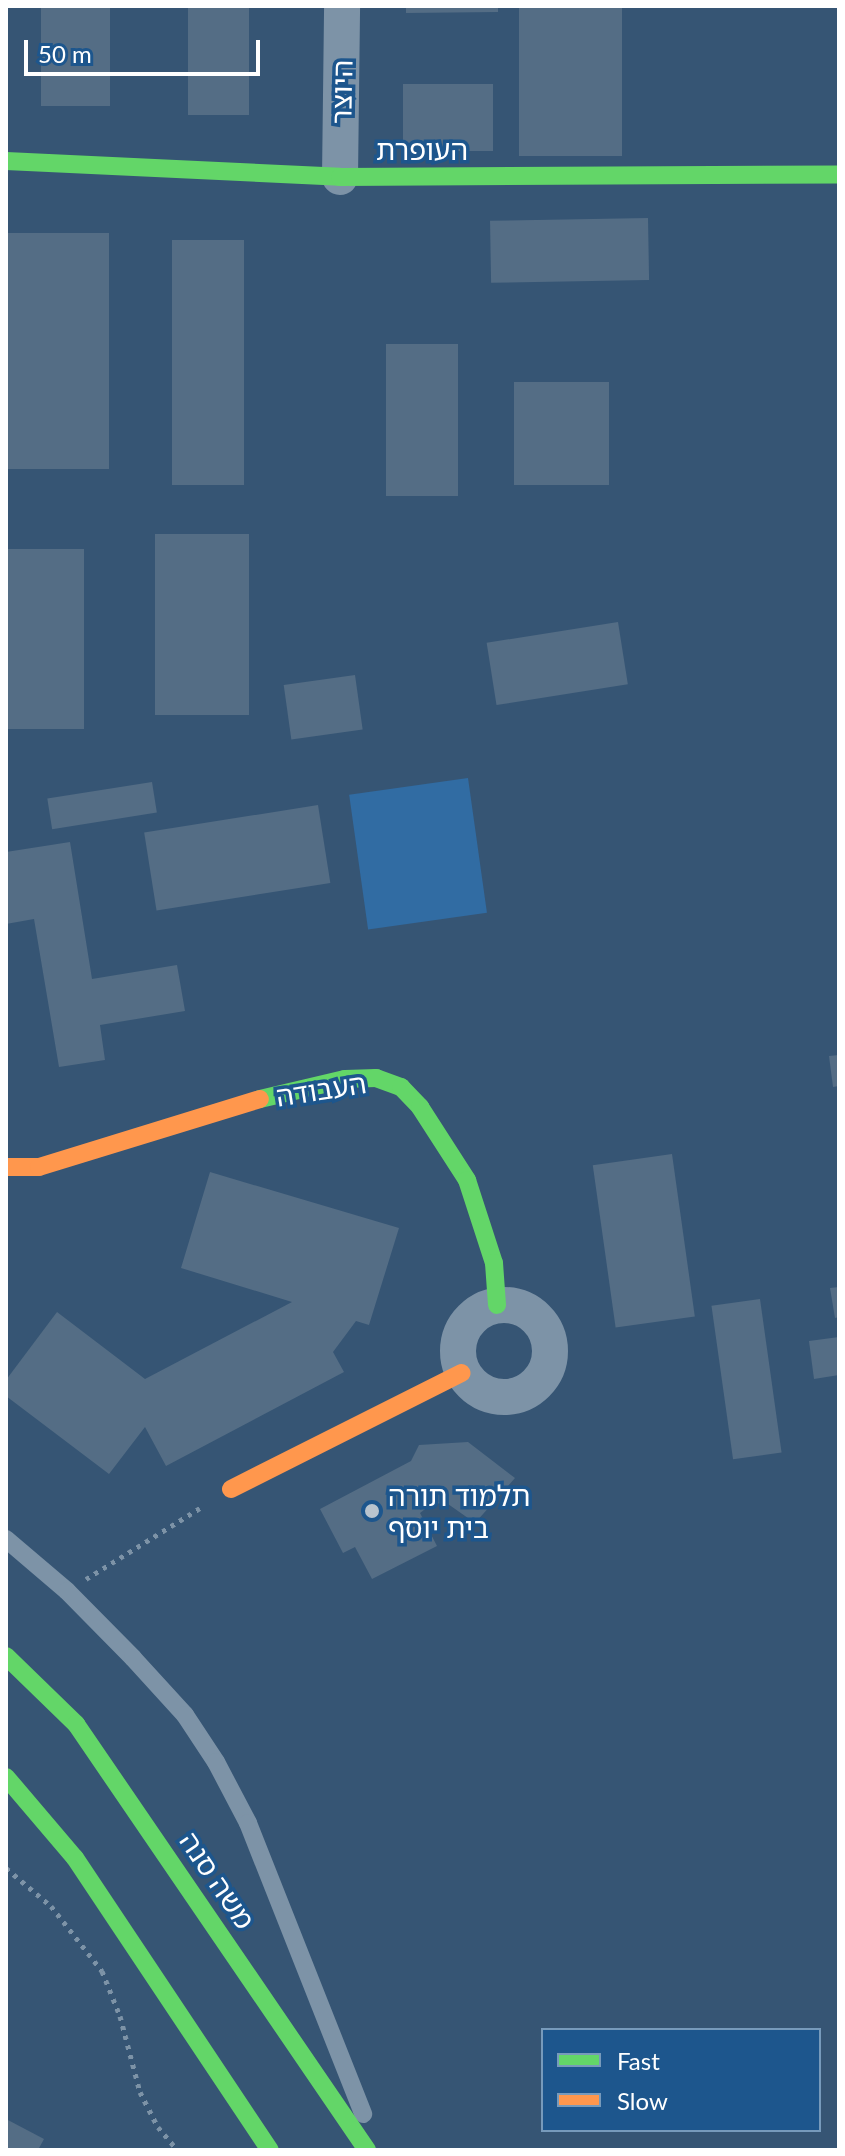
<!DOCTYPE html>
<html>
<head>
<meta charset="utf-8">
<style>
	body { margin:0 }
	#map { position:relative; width:845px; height:2156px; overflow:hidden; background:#365574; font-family:Lato,"Noto Sans Hebrew",sans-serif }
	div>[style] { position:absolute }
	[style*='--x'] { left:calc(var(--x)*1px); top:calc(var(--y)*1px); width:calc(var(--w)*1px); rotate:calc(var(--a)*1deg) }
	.green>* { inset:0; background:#316ca3; transform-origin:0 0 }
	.building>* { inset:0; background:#546d85; transform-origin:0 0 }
	.path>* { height:5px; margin-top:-2.5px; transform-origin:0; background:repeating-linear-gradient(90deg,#7d93a7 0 4px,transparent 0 10px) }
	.lane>* { height:18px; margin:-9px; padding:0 9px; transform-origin:9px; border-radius:9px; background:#7d93a7 }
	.street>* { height:36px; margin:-18px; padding:0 18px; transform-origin:18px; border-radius:18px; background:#7d93a7 }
	.street>.ring { margin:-18px; padding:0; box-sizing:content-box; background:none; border:36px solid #7d93a7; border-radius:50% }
	.fast>* { height:18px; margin:-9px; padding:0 9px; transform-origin:9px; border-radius:9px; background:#63d668 }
	.slow>* { height:18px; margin:-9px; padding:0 9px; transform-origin:9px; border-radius:9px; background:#ff974d }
	.dots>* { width:22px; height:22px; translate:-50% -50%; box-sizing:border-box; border:4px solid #1d568d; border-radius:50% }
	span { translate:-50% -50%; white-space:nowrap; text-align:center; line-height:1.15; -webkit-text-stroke:7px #1d568d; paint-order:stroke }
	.street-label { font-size:28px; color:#fff }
	.poi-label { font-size:28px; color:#fff }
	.left { translate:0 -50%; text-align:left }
	.frame { position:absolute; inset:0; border:8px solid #fff; pointer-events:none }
	.legend { position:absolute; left:541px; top:2028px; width:280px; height:104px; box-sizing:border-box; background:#1d568d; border:2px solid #779abb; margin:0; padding:10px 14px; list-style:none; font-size:24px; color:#fff }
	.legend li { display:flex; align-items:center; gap:16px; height:40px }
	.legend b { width:40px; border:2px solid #779abb }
	.scale { position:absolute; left:24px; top:40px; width:236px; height:36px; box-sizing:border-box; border:4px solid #fff; border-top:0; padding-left:10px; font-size:24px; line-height:28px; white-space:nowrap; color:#fff; -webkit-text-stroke:6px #1d568d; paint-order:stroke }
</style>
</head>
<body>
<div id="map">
	<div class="green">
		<i style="left:468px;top:778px;width:136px;height:120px;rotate:82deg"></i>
	</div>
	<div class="building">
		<i style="left:41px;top:6px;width:69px;height:100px"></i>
		<i style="left:188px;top:6px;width:61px;height:109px"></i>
		<i style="clip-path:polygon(406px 6px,498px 6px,498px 12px,406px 13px)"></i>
		<i style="left:519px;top:6px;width:103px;height:150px"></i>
		<i style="left:493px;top:84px;width:67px;height:90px;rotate:90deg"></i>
		<i style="left:648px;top:218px;width:62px;height:158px;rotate:89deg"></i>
		<i style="left:6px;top:233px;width:103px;height:236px"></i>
		<i style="left:172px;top:240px;width:72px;height:245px"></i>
		<i style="left:386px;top:344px;width:72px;height:152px"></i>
		<i style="left:609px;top:382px;width:103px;height:95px;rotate:90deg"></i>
		<i style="left:249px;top:534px;width:181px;height:94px;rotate:90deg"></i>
		<i style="left:84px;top:549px;width:180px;height:78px;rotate:90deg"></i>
		<i style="left:618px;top:622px;width:63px;height:133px;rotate:81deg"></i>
		<i style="left:355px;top:675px;width:55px;height:72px;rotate:82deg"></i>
		<i style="left:152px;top:782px;width:31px;height:106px;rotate:81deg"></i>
		<i style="left:318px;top:805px;width:79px;height:176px;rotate:81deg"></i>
		<i style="clip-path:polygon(70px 842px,92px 979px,177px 965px,185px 1011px,100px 1025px,105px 1060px,59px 1067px,34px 919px,6px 924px,6px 852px)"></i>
		<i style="clip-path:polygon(839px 1055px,839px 1086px,833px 1087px,829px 1056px)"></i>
		<i style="left:672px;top:1154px;width:164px;height:80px;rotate:82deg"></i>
		<i style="clip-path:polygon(210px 1172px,399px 1228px,369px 1325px,356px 1321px,333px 1352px,344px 1372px,166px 1466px,145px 1427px,109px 1474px,6px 1396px,6px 1380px,57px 1312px,145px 1379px,292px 1302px,181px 1268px)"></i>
		<i style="clip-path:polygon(839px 1287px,839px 1317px,835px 1318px,830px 1288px)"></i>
		<i style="left:760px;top:1299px;width:155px;height:49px;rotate:82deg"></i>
		<i style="clip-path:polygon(839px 1337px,839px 1375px,814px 1379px,809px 1341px)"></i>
		<i style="clip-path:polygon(468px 1442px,515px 1478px,475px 1523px,448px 1504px,433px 1503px,420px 1513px,437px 1546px,372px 1579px,355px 1547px,343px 1553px,320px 1509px,411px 1461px,419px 1445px)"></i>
		<i style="clip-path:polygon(6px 2119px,44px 2139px,38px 2150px,6px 2150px)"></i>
	</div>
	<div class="path">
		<i style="--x:86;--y:1579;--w:134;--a:-31.9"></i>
		<i style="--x:6;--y:1868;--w:59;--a:40.2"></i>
		<i style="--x:51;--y:1906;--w:83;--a:51.9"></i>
		<i style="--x:102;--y:1971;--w:48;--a:68.2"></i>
		<i style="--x:120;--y:2016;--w:79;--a:75.3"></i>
		<i style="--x:140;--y:2092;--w:39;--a:63"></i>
		<i style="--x:158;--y:2127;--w:30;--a:50"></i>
	</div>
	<div class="lane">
		<i style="--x:6;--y:1539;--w:80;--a:40.4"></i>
		<i style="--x:67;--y:1591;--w:94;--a:45.4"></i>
		<i style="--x:133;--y:1658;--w:77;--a:47.6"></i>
		<i style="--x:185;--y:1715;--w:56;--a:56.6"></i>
		<i style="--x:216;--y:1762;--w:69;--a:62.3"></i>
		<i style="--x:248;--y:1823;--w:313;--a:68.4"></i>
	</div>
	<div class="street">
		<i style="--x:340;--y:177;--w:171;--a:-89.3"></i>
		<i class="ring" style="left:458px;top:1305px;width:56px;height:56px"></i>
	</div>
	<div class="fast">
		<i style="--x:6;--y:161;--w:334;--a:2.7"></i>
		<i style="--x:340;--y:177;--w:499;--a:-0.3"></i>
		<i style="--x:260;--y:1099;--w:87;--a:-13.2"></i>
		<i style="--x:345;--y:1079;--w:31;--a:-2"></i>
		<i style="--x:376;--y:1078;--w:27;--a:20"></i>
		<i style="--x:401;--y:1087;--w:28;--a:46"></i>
		<i style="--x:420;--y:1107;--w:87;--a:57.2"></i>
		<i style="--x:467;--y:1180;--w:87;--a:72"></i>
		<i style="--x:494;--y:1263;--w:42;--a:85.9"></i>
		<i style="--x:6;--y:1656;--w:98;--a:44.2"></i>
		<i style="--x:76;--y:1724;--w:516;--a:55.66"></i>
		<i style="--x:6;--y:1777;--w:106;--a:49.6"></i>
		<i style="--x:75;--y:1858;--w:351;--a:56.3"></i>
	</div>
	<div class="slow">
		<i style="--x:6;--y:1167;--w:33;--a:0"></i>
		<i style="--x:39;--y:1167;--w:231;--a:-17.1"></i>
		<i style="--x:231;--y:1489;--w:258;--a:-26.7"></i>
	</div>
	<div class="dots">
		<i style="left:372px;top:1511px;background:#b9c4ce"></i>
	</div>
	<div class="street-label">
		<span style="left:341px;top:92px;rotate:-89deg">היוצר</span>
		<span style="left:422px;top:149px">העופרת</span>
		<span style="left:321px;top:1089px;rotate:-9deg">העבודה</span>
		<span style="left:218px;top:1880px;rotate:56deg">משה סנה</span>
	</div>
	<div class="poi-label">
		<span class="left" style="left:388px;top:1511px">תלמוד תורה<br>בית יוסף</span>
	</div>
	<div class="frame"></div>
	<ul class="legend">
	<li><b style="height:10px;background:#63d668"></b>Fast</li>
	<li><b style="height:10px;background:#ff974d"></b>Slow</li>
	</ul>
	<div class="scale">50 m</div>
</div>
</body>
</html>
